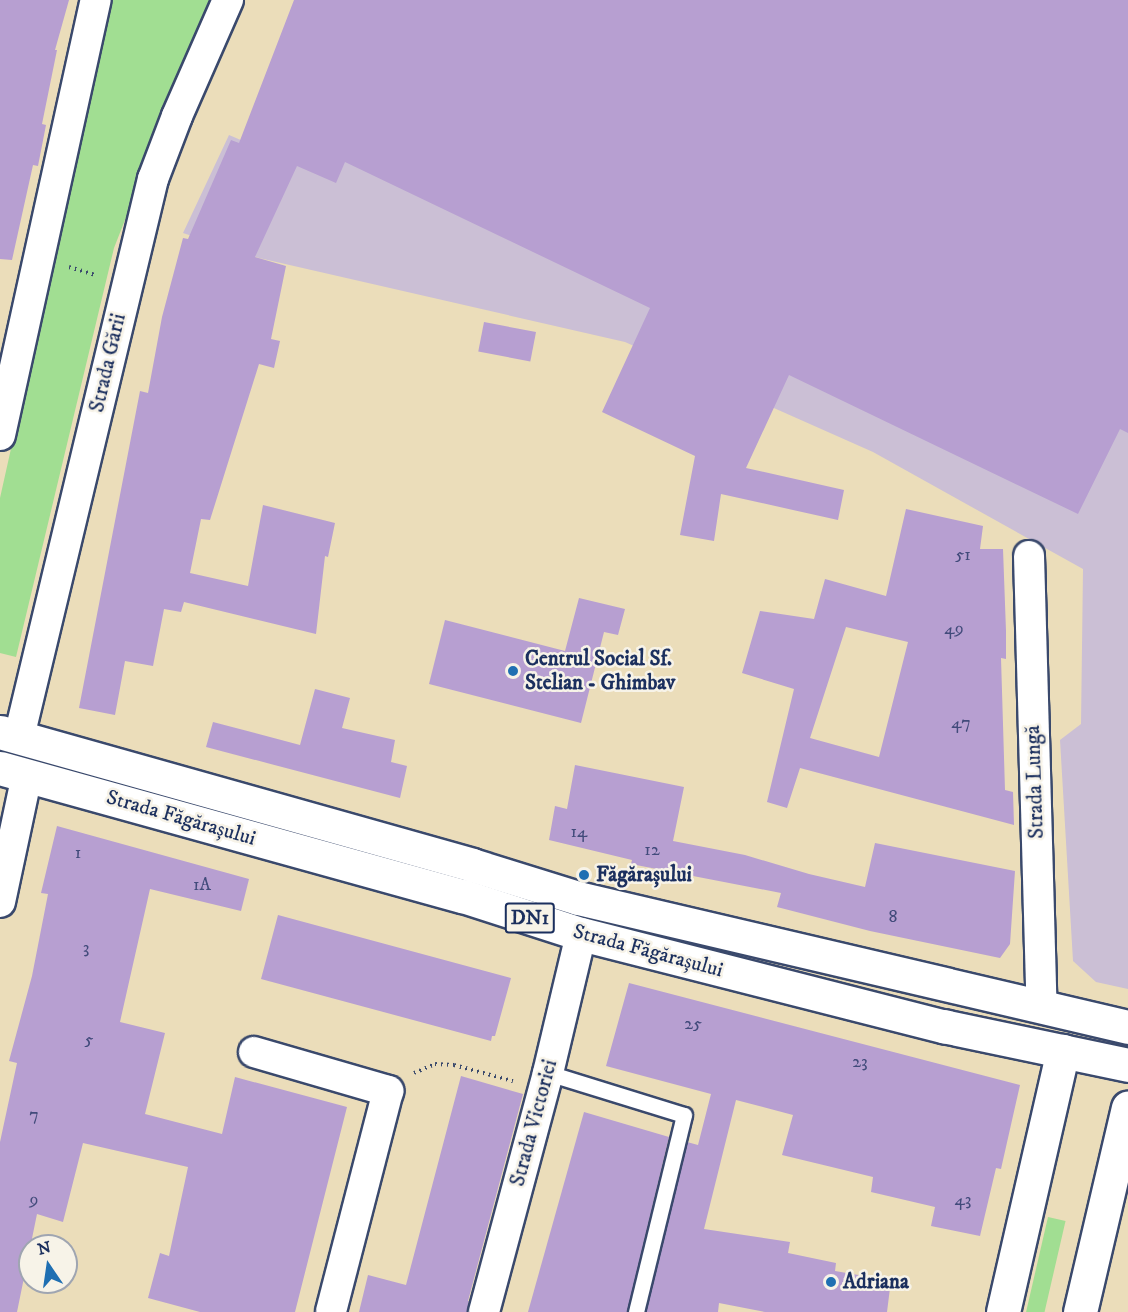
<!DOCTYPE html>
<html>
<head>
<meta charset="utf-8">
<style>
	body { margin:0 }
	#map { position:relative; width:1128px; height:1312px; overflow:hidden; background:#ebddba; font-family:"IM FELL DW Pica",serif }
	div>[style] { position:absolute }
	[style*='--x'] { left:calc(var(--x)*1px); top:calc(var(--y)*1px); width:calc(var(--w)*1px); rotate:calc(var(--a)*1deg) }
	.industrial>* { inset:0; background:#cbbfd5 }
	.green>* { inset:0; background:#a1de92; transform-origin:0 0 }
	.building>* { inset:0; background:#b79fd1; transform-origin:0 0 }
	.path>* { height:4px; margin-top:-2px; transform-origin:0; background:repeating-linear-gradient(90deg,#3a496c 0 1.5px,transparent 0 6px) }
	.roads { filter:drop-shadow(2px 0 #3a496c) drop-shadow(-2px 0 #3a496c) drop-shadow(0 2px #3a496c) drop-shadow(0 -2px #3a496c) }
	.service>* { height:15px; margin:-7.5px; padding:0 7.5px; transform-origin:7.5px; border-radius:7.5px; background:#fff }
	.minor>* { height:30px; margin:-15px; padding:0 15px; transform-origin:15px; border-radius:15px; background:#fff }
	.tertiary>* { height:33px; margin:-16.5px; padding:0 16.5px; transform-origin:16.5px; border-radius:16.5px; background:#fff }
	.trunk>* { height:33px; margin:-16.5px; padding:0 16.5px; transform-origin:16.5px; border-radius:16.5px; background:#fff }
	.dots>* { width:16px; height:16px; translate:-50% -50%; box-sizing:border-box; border:3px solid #f7f3e8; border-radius:50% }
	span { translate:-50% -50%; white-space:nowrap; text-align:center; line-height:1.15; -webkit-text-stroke:5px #f7f3e8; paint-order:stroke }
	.number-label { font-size:18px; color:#424b7b }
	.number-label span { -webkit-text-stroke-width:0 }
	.shield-label span { padding:2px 4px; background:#f7f3e8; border:2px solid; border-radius:4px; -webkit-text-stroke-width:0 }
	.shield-label { font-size:20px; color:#1b2f5e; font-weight:700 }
	.street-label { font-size:21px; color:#1b2f5e }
	.poi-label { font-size:21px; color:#1b2f5e; font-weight:700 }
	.left { translate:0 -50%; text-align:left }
	.north { position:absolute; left:18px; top:1234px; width:60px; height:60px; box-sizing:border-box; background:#f7f3e8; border:2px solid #9fa5b1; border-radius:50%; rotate:347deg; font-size:16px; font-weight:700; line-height:24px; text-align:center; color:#1b2f5e }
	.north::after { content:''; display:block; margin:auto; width:21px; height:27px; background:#1f6fb2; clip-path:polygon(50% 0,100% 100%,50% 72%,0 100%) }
</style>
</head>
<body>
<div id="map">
	<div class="industrial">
		<i style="clip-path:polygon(1128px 0,1128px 989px,1096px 982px,1073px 961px,1060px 740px,1081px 724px,1083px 569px,873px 452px,625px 342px,259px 258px,183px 233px,229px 135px,290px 161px)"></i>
	</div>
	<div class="green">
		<i style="clip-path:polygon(111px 0,211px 0,114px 248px,16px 657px,0 653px,0 498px)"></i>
		<i style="left:1048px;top:1217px;width:18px;height:98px;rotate:13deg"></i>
	</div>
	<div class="building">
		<i style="clip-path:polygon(0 0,69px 0,55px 50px,57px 50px,42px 124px,46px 125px,38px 166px,33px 165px,12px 260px,0 259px)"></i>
		<i style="clip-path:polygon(294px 0,1128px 0,1128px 433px,1120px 429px,1078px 514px,789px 375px,746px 468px,844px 490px,838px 520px,721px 494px,714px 541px,680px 535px,695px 456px,602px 412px,650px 308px,345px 162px,336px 183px,297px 166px,255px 257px,286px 266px,271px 339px,280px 341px,274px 368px,259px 364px,210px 520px,201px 519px,190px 573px,248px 586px,263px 505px,335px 523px,328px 557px,325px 556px,316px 634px,184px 602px,181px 612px,164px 609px,153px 666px,125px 661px,115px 715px,79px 708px,140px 391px,148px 393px,162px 317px,183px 238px,188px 239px,231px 140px,239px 143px)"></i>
		<i style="left:484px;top:322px;width:53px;height:30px;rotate:11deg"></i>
		<i style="clip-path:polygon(evenodd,906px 509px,983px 526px,980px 549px,1003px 549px,1006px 631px,1006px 659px,1001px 658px,1005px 790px,1013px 792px,1014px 825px,800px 768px,787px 808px,767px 802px,794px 689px,742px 673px,760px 611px,814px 619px,825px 579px,886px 596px,906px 509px,846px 627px,908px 642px,879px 757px,810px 738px,846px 627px)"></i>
		<i style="clip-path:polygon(579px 598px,625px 609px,618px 635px,604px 632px,581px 723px,429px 684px,445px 620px,565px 651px)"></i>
		<i style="clip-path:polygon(315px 689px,350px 698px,342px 728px,395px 740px,391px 762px,407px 766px,400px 798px,206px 747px,213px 722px,300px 745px)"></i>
		<i style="clip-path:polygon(575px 765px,684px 787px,673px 841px,745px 855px,809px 874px,865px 887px,875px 843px,1015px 871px,1010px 944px,1000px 958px,870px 931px,777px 907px,781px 893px,631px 864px,632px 860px,549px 840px,555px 806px,567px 809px)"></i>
		<i style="clip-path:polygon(57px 826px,249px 879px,241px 911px,150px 889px,120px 1022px,165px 1033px,145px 1114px,222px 1134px,235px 1077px,347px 1107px,295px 1312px,200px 1312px,148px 1298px,160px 1253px,169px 1256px,188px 1167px,83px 1143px,63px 1222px,37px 1214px,17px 1312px,0 1312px,0 1142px,17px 1063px,9px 1061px,32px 976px,48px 894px,41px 893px)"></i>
		<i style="clip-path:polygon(278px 915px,511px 978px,495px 1036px,492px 1036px,491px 1041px,261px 979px)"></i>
		<i style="clip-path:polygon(629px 983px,1020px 1085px,1001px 1169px,996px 1168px,980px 1236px,931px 1226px,935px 1207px,871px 1192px,873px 1177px,782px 1155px,793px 1115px,736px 1100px,704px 1229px,790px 1242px,788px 1253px,836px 1263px,835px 1271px,870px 1277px,890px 1288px,887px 1312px,765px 1312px,719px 1303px,718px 1312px,646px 1312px,687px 1142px,698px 1145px,711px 1094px,606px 1066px)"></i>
		<i style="clip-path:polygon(461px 1076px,523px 1094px,468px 1301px,451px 1297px,469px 1301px,467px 1312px,359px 1312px,368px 1275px,406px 1285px)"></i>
		<i style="clip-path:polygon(584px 1112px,669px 1137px,627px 1312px,528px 1312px)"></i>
	</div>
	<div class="path">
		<i style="--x:69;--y:267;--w:28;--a:17"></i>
		<i style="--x:414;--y:1073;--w:23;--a:-23"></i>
		<i style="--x:435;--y:1064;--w:19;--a:3"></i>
		<i style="--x:454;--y:1065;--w:61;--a:15.2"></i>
	</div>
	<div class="roads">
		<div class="service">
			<i style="--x:548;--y:1073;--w:142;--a:17.2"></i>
			<i style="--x:684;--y:1115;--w:203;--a:103.7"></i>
		</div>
		<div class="minor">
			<i style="--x:0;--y:435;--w:445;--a:-77.6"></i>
			<i style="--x:1029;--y:556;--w:452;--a:88.4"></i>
			<i style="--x:19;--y:737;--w:574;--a:-76.5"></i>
			<i style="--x:153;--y:179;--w:67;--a:-69.1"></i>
			<i style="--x:177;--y:116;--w:127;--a:-66.3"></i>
			<i style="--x:0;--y:902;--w:130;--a:-78"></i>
			<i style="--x:254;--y:1052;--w:140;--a:16.2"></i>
			<i style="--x:388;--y:1091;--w:228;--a:104.5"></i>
			<i style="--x:484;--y:1312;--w:247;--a:-75"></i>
			<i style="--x:548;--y:1073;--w:143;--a:-76.6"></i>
		</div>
		<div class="tertiary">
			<i style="--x:1003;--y:1312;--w:268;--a:-77.1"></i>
			<i style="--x:1080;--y:1312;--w:210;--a:-76.8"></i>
		</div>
		<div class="trunk">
			<i style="--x:0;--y:732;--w:490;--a:15.7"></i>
			<i style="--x:472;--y:865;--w:111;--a:17.3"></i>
			<i style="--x:578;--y:898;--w:565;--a:13.2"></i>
			<i style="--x:0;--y:768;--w:480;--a:15.5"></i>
			<i style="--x:463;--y:896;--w:124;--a:17.9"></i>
			<i style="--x:581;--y:934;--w:374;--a:14.3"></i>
			<i style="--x:943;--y:1026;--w:189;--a:11.9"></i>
		</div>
	</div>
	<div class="dots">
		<i style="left:513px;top:671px;background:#1f6fb2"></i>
		<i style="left:584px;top:875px;background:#1f6fb2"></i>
		<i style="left:831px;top:1282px;background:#1f6fb2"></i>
	</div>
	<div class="number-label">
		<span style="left:963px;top:555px">51</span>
		<span style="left:954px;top:629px">49</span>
		<span style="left:961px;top:723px">47</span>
		<span style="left:579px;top:832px">14</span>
		<span style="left:652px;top:850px">12</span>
		<span style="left:78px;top:853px">1</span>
		<span style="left:202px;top:885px">1A</span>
		<span style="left:893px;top:917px">8</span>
		<span style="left:86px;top:948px">3</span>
		<span style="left:693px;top:1024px">25</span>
		<span style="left:89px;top:1040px">5</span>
		<span style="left:860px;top:1062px">23</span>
		<span style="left:34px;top:1115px">7</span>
		<span style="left:34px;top:1200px">9</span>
		<span style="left:963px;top:1200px">43</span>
	</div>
	<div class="shield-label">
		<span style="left:530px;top:918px">DN1</span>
	</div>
	<div class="street-label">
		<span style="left:108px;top:363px;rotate:-77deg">Strada Gării</span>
		<span style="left:1035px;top:782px;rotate:-92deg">Strada Lungă</span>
		<span style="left:181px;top:818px;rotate:16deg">Strada Făgărașului</span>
		<span style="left:648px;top:951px;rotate:15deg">Strada Făgărașului</span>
		<span style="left:534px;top:1123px;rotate:-75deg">Strada Victoriei</span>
	</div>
	<div class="poi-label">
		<span class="left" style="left:525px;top:671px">Centrul Social Sf.<br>Stelian - Ghimbav</span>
		<span class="left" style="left:596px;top:875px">Făgărașului</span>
		<span class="left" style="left:843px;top:1282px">Adriana</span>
	</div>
	<div class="north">N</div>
</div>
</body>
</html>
